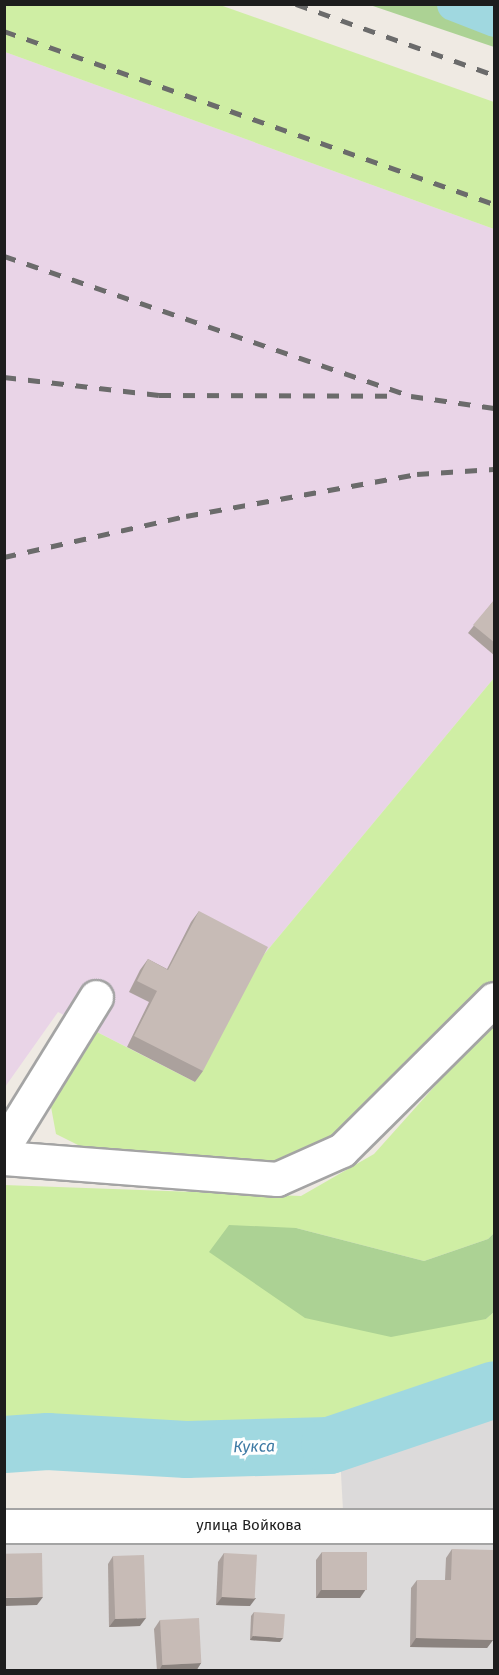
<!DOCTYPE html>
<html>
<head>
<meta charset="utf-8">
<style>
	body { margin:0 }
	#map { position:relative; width:499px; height:1675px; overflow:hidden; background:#efeae3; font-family:"Fira Sans",sans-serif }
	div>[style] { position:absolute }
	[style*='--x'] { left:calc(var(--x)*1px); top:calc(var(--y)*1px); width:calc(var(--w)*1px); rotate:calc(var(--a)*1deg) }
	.residential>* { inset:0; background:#dcdada; transform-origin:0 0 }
	.industrial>* { inset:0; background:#e9d4e7 }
	.grass>* { inset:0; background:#cfeea4 }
	.forest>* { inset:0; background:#acd294 }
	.canal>* { height:33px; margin:-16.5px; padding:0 16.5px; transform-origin:16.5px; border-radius:16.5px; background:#a0d8e0 }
	.river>* { height:57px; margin:-28.5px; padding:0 28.5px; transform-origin:28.5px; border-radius:28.5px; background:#a0d8e0 }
	.roads { filter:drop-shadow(2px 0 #a4a4a4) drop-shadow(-2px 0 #a4a4a4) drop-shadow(0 2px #a4a4a4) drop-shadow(0 -2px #a4a4a4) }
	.minor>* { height:33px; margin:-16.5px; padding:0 16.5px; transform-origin:16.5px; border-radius:16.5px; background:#fff }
	.rail>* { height:4.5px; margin-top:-2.25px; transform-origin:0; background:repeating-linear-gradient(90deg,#6b6b6b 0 12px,transparent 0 24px) }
	.wall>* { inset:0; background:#aba19d }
	.shaded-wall>* { inset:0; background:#8b837f }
	.building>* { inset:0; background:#c7bbb6; transform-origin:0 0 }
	span { translate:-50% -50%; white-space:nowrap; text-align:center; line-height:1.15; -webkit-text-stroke:6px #fff; paint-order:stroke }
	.street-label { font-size:15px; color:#1d1d1d }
	.water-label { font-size:16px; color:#3e7aa4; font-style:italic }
	.frame { position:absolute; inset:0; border:6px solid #1d1d1d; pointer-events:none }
</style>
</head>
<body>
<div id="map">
	<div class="residential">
		<i style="clip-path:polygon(494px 1406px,494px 1509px,343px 1510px,340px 1456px)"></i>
		<i style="left:4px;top:1541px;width:490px;height:129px"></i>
	</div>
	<div class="industrial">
		<i style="clip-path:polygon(5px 52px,494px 229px,494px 678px,261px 958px,195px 1082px,58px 1012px,5px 1087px)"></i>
	</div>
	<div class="grass">
		<i style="clip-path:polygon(4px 5px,220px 5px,494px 102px,494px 229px,5px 52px)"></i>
		<i style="clip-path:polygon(494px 678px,494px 982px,431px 1052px,332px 1141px,276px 1162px,137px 1160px,82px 1147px,56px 1134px,49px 1096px,91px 1029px,195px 1082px,261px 958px)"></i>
		<i style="clip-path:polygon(494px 1020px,494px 1233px,488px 1239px,424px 1261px,296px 1228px,486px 1319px,494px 1312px,494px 1374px,318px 1431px,5px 1430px,4px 1185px,301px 1196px,374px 1154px)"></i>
	</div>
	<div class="forest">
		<i style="clip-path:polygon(370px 5px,494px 5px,494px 47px)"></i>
		<i style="clip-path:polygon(229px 1225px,296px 1228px,424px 1261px,488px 1239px,494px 1233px,494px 1312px,486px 1319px,391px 1337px,305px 1318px,209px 1252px)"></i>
	</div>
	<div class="canal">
		<i style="--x:453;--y:4;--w:44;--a:21.3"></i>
	</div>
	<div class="river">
		<i style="--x:4;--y:1444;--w:43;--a:-4"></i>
		<i style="--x:47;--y:1441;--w:139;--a:3.3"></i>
		<i style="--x:186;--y:1449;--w:143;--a:-1.6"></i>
		<i style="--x:329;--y:1445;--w:174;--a:-18.7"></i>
	</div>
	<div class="roads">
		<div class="minor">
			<i style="--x:4;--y:1146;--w:175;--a:-58.3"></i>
			<i style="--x:4;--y:1158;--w:274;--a:4.4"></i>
			<i style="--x:277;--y:1179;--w:71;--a:-24"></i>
			<i style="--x:342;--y:1150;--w:214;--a:-44.8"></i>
			<i style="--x:4;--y:1526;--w:490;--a:0"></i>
		</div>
	</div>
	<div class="rail">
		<i style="--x:296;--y:4;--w:210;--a:19.7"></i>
		<i style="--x:4;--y:31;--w:520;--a:19.45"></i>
		<i style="--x:4;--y:256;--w:430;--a:19"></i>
		<i style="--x:411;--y:396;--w:84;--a:8.2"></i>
		<i style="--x:4;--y:377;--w:156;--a:6.6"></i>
		<i style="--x:159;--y:395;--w:240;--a:0.2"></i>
		<i style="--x:4;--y:557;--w:187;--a:-12.7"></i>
		<i style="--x:186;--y:516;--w:235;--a:-10.3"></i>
		<i style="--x:417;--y:474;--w:77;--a:-3.7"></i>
	</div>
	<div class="wall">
		<i style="clip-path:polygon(495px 599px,495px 656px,468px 633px)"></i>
		<i style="clip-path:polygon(199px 911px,203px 1071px,195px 1082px,127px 1047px,149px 1002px,129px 992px,140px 970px,148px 959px,167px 969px,191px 922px)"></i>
		<i style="clip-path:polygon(452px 1549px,493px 1640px,487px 1648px,410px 1647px,411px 1588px,417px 1580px,445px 1580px,446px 1558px)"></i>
		<i style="clip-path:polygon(322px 1552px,360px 1598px,316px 1598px,316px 1560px)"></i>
		<i style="clip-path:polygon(224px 1553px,250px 1606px,216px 1605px,218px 1562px)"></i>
		<i style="clip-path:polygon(113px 1556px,140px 1626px,109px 1627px,108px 1564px)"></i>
		<i style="clip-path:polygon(254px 1612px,280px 1642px,250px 1640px,251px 1616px)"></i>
		<i style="clip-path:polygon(160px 1620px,201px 1663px,196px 1671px,157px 1671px,154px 1629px)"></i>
	</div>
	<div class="shaded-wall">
		<i style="clip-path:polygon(366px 1589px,360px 1598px,316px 1598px,321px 1590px)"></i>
		<i style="clip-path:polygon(43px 1597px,37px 1605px,4px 1606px,4px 1598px)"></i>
		<i style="clip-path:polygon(222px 1597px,256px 1598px,250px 1606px,216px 1605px)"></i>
		<i style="clip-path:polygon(146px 1618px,140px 1626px,109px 1627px,115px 1619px)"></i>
		<i style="clip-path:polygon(253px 1636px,283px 1638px,280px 1642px,250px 1640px)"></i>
		<i style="clip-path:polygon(416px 1638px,493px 1640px,487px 1648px,410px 1647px)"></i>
		<i style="clip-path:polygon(201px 1663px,196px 1671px,159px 1671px,162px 1665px)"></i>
	</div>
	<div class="building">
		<i style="clip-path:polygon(495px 599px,495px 643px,473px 625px)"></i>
		<i style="clip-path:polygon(199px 911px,268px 947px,203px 1071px,134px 1036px,157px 991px,137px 981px,148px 959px,168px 970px)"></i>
		<i style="clip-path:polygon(452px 1549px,494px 1550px,493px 1640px,416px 1638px,417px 1580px,451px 1580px)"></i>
		<i style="left:322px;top:1552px;width:45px;height:38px"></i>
		<i style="left:42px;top:1553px;width:44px;height:38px;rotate:89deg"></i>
		<i style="left:224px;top:1553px;width:33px;height:44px;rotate:3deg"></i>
		<i style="left:144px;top:1555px;width:63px;height:31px;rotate:88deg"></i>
		<i style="left:254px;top:1612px;width:31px;height:24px;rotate:4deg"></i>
		<i style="left:199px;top:1618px;width:45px;height:39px;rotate:87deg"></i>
	</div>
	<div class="street-label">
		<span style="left:249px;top:1526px">улица Войкова</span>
	</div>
	<div class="water-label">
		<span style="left:254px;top:1447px;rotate:-1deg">Кукса</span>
	</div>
	<div class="frame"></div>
</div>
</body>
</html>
